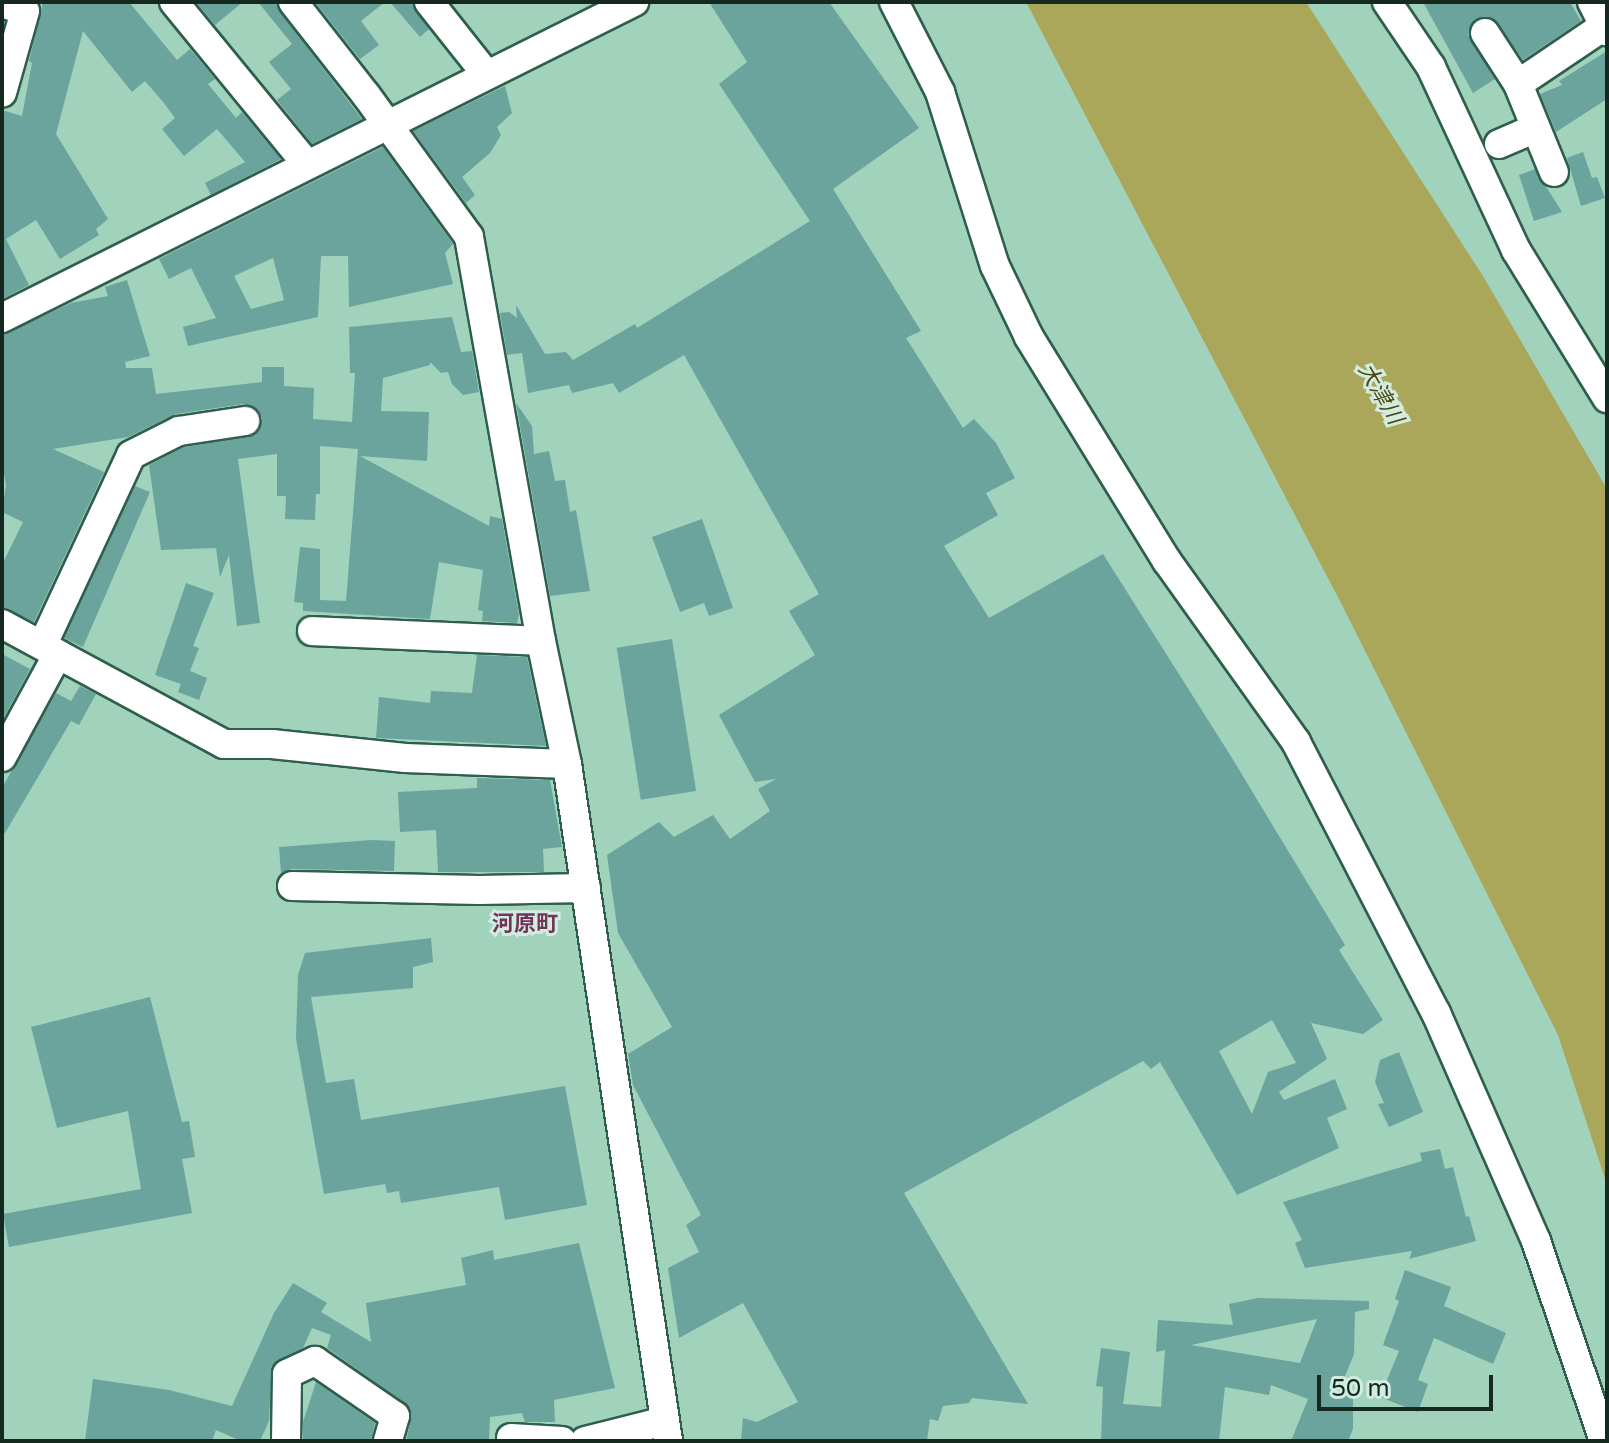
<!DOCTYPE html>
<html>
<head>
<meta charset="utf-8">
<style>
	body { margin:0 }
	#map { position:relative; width:1609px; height:1443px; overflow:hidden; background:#a0d2bc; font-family:"Varela Round","Noto Sans JP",sans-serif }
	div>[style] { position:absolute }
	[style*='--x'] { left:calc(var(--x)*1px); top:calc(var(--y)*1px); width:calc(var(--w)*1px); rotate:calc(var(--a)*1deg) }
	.water>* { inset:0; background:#aaa75a }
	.building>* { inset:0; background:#6ba49d; transform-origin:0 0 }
	.roads { filter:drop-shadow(2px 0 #2f5e4c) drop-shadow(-2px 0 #2f5e4c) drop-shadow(0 2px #2f5e4c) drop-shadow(0 -2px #2f5e4c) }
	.minor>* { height:28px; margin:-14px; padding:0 14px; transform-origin:14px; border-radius:14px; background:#fff }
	span { translate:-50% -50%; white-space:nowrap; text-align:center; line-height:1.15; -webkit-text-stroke:6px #d3ece1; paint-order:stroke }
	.water-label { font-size:22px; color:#4d4a0d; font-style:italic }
	.neighbourhood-label { font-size:22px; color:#733458; font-weight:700 }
	.frame { position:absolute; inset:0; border:4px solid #152921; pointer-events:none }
	.scale { position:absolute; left:1317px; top:1375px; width:176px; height:36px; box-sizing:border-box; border:4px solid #152921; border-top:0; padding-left:10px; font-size:24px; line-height:28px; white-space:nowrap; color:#152921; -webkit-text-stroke:6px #d3ece1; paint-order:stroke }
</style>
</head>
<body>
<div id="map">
	<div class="water">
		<i style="clip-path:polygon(1026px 2px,1306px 2px,1483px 276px,1607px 489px,1607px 1185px,1558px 1035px,1341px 603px)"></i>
	</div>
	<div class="building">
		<i style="clip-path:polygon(43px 2px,129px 2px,177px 60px,190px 49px,215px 79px,208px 84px,236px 118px,242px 112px,281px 159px,211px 195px,205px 183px,245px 162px,217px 129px,184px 156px,162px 129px,175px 118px,164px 103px,145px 81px,132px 92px,83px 31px,56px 134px,108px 219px,96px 229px,99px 235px,60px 259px,36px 220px,6px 239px,29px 285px,2px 299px,2px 110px,22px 116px,32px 63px,29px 61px)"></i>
		<i style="clip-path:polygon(196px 2px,243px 2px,215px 25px)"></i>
		<i style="clip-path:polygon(258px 2px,276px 2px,280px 12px,362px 119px,312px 144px,277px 100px,291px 89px,269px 62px,292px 44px)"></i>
		<i style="clip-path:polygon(315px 2px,385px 2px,361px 21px,379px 45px,360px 59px)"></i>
		<i style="clip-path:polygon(390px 2px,412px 2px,429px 29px,420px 37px)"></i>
		<i style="clip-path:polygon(evenodd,709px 2px,829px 2px,919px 128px,833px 189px,921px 331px,906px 338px,963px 428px,974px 419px,996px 443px,1015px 478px,986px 493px,998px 515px,944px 546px,989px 618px,1103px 554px,1232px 758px,1345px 945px,1339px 950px,1383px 1020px,1363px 1034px,1311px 1023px,1327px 1059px,1279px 1092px,1284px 1100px,1335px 1079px,1347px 1109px,1327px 1118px,1339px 1148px,1237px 1195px,1160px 1062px,1151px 1069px,1143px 1061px,904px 1193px,1028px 1404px,972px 1398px,969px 1403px,943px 1406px,938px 1421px,930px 1419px,927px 1441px,741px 1441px,743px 1418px,757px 1422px,798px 1402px,743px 1303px,679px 1338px,668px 1268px,699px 1252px,686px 1225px,701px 1215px,633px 1085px,628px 1054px,672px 1027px,618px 933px,607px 855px,659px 822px,674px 837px,713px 815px,730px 839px,770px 811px,758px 789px,776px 779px,755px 782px,719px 715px,815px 655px,789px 611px,819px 594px,684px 355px,619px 393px,613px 383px,572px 393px,569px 385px,528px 393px,522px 353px,507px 355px,500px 313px,509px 312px,517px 318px,516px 305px,545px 354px,566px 352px,573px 360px,635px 324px,637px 328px,810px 221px,719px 84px,747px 62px,709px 2px,1272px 1020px,1296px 1063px,1268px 1072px,1252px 1114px,1219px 1051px,1272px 1020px)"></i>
		<i style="clip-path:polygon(1423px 2px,1570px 2px,1581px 21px,1523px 60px,1493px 18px,1475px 19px,1468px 35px,1495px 79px,1473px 93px)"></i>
		<i style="clip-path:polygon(1607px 51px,1607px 99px,1556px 132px,1540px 94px,1562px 85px,1559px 81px)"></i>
		<i style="clip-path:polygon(505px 86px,512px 113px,497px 127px,501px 135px,490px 153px,462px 177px,475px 195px,466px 203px,413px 131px)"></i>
		<i style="clip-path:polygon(evenodd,383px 147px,453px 244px,445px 253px,453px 284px,349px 307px,348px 256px,321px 256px,318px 317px,188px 346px,183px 327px,216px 318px,191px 268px,169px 279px,159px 259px,383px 147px,273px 258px,284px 300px,251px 309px,234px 276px,273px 258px)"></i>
		<i style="clip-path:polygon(1583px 152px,1592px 178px,1597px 177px,1605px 198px,1581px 206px,1567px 158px)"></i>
		<i style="clip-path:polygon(1535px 169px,1562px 212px,1534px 221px,1519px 175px)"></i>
		<i style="clip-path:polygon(127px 280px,150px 356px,125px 362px,126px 368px,152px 368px,156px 394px,262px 382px,262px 367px,284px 367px,284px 386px,314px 388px,313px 419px,352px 422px,355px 373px,350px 373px,349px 327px,452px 317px,461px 352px,472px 351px,479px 392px,463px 395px,452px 384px,448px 372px,441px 373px,430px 362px,430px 365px,383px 378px,381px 411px,429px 412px,427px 461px,360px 456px,489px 526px,490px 516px,502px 519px,519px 615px,517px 623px,482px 621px,483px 611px,478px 610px,483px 570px,439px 562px,430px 619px,303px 611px,303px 603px,294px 602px,300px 547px,320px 549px,320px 600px,346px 601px,358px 449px,320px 446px,320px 494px,316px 494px,315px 520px,285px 519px,286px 496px,277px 496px,277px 454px,238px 459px,260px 623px,237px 626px,229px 555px,220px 577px,216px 548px,161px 550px,149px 465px,184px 447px,255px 435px,262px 418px,258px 410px,243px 404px,176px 414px,128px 437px,53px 449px,104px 472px,34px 622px,2px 607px,2px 565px,23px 522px,2px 512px,6px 485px,2px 462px,2px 335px,71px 303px,108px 296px,105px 287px)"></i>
		<i style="clip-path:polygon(516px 403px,532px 426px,534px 454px,549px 451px,555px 481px,565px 480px,570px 512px,576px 510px,590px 591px,550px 596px)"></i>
		<i style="clip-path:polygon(135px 486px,150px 492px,83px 647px,64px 638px)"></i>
		<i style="clip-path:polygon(702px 519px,733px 608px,709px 616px,704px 603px,680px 612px,652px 537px)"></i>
		<i style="clip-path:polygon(186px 583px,214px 593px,193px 646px,199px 648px,190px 671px,207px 678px,199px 700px,178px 692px,181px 684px,155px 675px)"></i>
		<i style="left:672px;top:639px;width:154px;height:56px;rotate:81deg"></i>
		<i style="clip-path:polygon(2px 654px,30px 669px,2px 721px)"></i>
		<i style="clip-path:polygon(477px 655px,527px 657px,546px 746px,376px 738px,379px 697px,430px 703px,431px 691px,472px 693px)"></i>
		<i style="clip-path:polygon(80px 686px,96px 694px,79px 725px,71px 721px,2px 838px,2px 788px,56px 693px,71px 701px)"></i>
		<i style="clip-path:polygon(477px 778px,550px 780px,562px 847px,543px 849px,544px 872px,438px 872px,436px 830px,400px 832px,398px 792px,477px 788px)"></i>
		<i style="clip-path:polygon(372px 840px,395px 841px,394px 871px,292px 869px,281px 873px,279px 847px)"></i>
		<i style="clip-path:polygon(431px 938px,433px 962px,413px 967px,413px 988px,311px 997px,326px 1083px,354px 1079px,361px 1120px,565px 1086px,587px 1205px,505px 1220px,499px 1187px,401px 1203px,399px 1191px,387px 1193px,385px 1184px,324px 1194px,296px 1039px,298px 975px,305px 953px)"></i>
		<i style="clip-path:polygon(150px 997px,182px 1122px,189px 1121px,195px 1157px,182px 1159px,192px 1213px,9px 1247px,3px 1214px,141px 1189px,128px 1111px,57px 1128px,31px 1027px)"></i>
		<i style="clip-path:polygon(1399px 1052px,1423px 1112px,1389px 1127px,1378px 1104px,1384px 1103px,1375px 1082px,1380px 1060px)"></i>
		<i style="clip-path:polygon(1440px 1149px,1445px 1169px,1453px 1167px,1466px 1217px,1469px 1216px,1476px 1241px,1409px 1259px,1412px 1251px,1305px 1268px,1295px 1243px,1302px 1240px,1283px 1202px,1422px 1161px,1420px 1153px)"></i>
		<i style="clip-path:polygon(579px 1243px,615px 1388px,554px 1400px,555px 1422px,525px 1422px,522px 1413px,490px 1417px,489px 1441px,406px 1441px,411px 1420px,405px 1403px,327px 1348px,331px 1335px,312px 1328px,303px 1348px,272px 1366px,269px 1421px,260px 1441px,241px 1441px,216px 1430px,212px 1441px,85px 1441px,93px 1379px,169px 1390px,232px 1406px,274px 1313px,293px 1283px,327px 1303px,321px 1312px,371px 1342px,366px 1303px,466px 1285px,461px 1258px,493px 1250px,494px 1260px)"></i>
		<i style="clip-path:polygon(1405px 1270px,1451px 1287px,1444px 1306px,1506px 1333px,1493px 1364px,1434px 1338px,1418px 1380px,1428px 1384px,1418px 1412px,1380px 1397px,1399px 1351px,1383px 1345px,1399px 1301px,1395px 1299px)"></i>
		<i style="clip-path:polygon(evenodd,1258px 1298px,1369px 1301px,1369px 1309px,1355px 1312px,1354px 1354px,1341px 1386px,1353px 1391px,1353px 1429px,1348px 1441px,1291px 1441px,1308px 1399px,1271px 1385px,1269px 1395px,1225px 1387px,1219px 1441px,1101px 1441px,1103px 1387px,1096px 1386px,1101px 1348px,1130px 1352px,1123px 1404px,1161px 1407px,1165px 1350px,1156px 1352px,1158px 1320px,1233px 1325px,1229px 1304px,1258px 1298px,1317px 1319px,1300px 1363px,1191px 1345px,1253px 1332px,1317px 1319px)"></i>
		<i style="clip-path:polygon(316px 1382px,375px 1423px,371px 1441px,303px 1441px,303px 1422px)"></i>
	</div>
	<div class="roads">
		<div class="minor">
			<i style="--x:174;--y:2;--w:208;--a:50.7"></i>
			<i style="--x:293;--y:2;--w:118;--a:51.9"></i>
			<i style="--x:366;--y:95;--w:175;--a:54"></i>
			<i style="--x:469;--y:237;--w:410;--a:79.9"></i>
			<i style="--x:541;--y:641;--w:126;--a:78.1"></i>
			<i style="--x:567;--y:764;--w:684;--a:81.51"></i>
			<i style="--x:429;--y:2;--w:92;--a:51.6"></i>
			<i style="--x:894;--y:2;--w:101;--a:62.9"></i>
			<i style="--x:940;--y:92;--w:182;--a:72.5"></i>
			<i style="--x:995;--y:266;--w:79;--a:64.4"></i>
			<i style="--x:1029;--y:337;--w:263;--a:58.4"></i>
			<i style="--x:1167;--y:561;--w:222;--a:54.5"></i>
			<i style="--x:1296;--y:742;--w:305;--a:62.7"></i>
			<i style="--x:1436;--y:1013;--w:249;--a:66.3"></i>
			<i style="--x:1536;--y:1241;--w:211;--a:71.2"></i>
			<i style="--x:1387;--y:2;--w:78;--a:55.9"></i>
			<i style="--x:1431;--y:67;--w:202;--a:65.1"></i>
			<i style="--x:1516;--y:250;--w:174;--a:58.4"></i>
			<i style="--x:1592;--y:2;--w:33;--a:63"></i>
			<i style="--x:2;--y:3;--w:24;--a:19"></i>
			<i style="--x:25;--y:11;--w:85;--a:105.7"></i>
			<i style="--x:1485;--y:33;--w:61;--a:57.1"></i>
			<i style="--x:1518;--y:84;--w:95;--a:67.8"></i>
			<i style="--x:1518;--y:84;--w:104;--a:-34"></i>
			<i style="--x:1499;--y:144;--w:40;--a:-23.4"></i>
			<i style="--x:2;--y:318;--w:707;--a:-26.57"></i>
			<i style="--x:2;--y:624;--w:252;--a:28.4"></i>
			<i style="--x:224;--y:744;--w:48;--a:0"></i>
			<i style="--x:272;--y:744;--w:134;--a:6"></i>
			<i style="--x:405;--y:758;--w:162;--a:2.1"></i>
			<i style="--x:312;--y:631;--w:229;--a:2.5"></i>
			<i style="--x:43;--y:644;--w:208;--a:-65"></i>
			<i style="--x:131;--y:455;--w:54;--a:-26.6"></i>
			<i style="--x:179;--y:431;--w:67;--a:-8.6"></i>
			<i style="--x:2;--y:757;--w:117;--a:-61.5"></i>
			<i style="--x:292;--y:886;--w:187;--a:1.2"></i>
			<i style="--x:479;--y:890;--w:107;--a:-1.1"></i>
			<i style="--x:511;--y:1438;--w:51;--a:3.4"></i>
			<i style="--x:286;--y:1441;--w:67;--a:-89.1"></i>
			<i style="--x:287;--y:1374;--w:31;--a:-25"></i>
			<i style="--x:315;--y:1361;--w:97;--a:34.5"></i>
			<i style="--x:395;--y:1416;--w:26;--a:106"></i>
			<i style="--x:585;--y:1441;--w:82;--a:-14"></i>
		</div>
	</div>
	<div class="water-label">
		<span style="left:1380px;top:394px;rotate:60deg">大津川</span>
	</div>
	<div class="neighbourhood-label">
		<span style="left:525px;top:925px">河原町</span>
	</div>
	<div class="frame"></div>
	<div class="scale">50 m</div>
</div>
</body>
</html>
